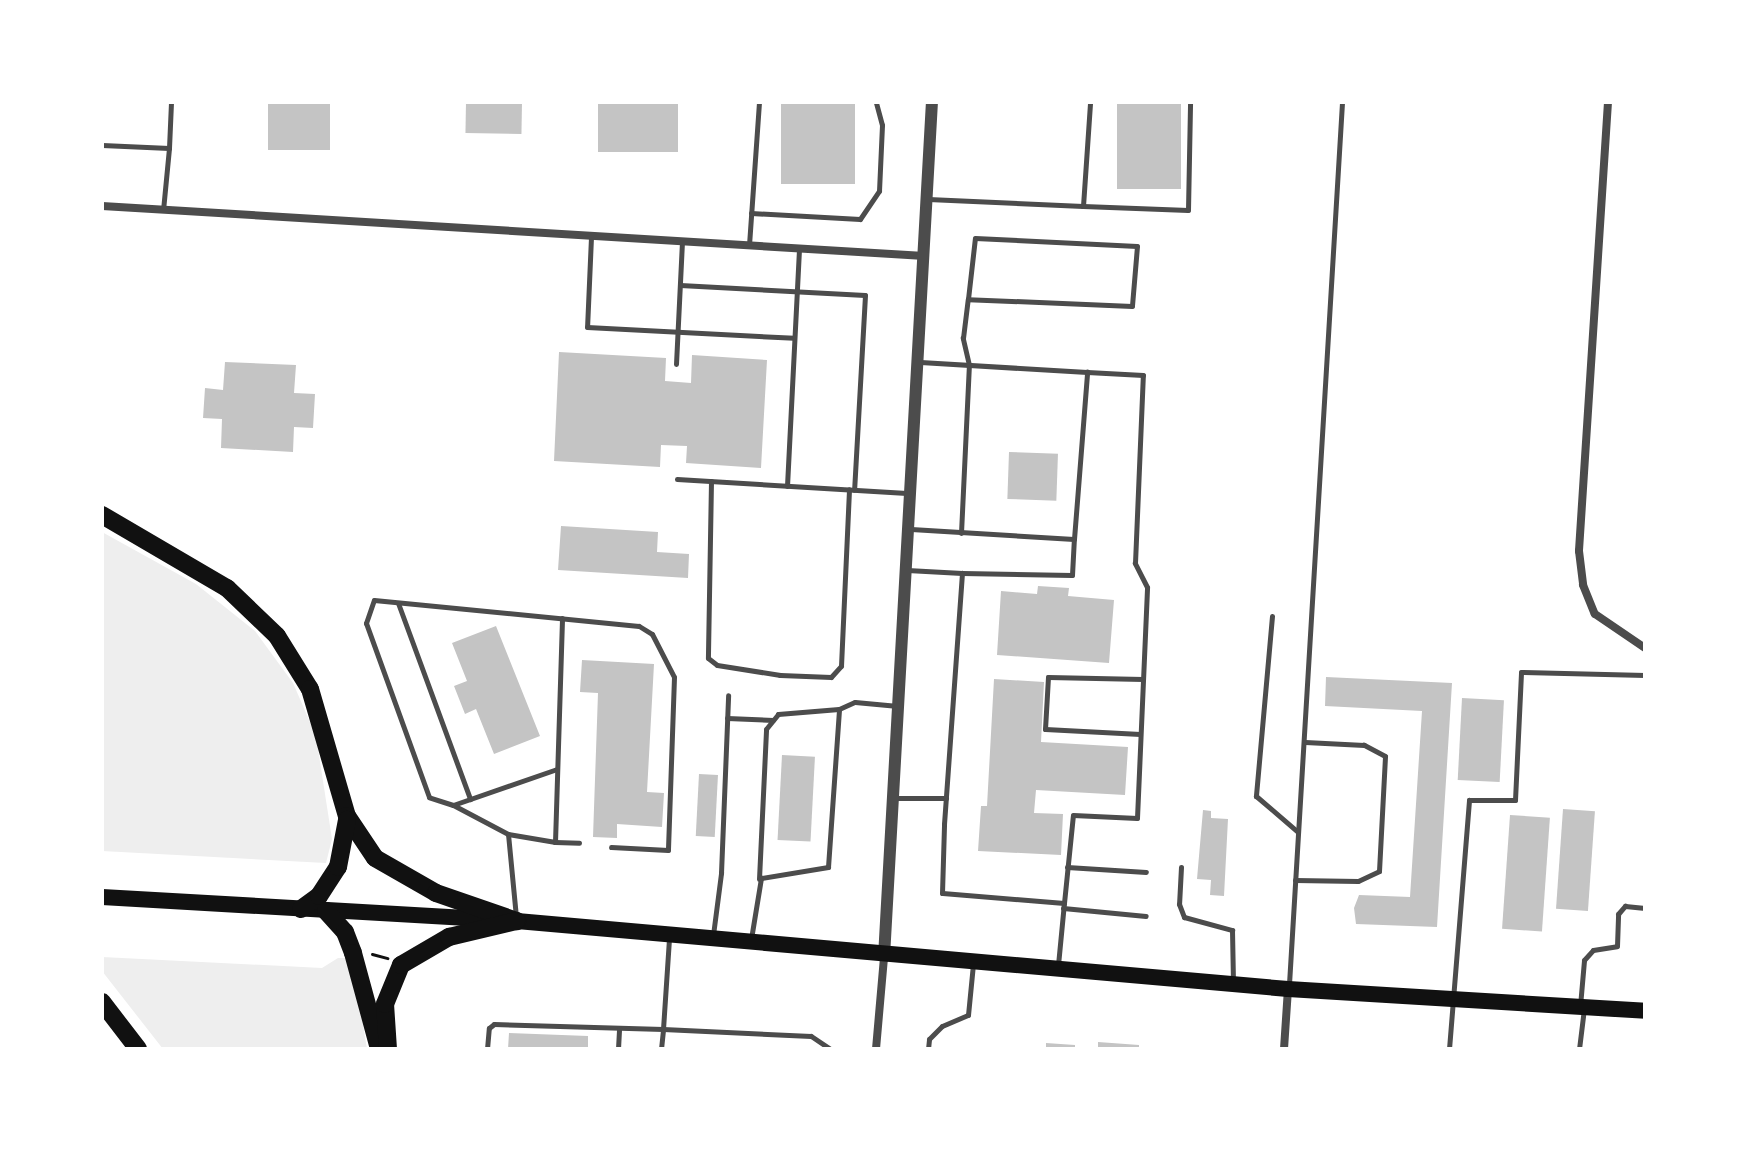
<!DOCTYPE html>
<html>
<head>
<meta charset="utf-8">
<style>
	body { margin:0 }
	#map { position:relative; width:1747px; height:1151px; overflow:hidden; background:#fff; font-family:"Fira Sans",sans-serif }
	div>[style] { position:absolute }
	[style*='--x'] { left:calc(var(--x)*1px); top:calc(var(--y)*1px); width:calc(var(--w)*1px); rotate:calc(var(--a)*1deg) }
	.green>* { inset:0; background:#eee }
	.building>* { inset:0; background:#c4c4c4; transform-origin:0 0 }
	.path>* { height:3px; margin:-1.5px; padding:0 1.5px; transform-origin:1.5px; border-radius:1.5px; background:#111 }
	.service>* { height:5px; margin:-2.5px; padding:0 2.5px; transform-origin:2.5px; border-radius:2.5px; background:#4c4c4c }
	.minor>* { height:8px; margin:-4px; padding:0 4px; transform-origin:4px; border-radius:4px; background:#4c4c4c }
	.tertiary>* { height:12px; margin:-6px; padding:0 6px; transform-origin:6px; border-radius:6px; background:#4c4c4c }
	.trunk>* { height:16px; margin:-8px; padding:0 8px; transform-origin:8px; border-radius:8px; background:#111 }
	.motorway>* { height:18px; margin:-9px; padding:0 9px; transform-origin:9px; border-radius:9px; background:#111 }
	span { translate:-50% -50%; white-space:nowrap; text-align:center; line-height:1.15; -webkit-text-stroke:6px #fff; paint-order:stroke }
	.frame { position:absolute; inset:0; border:104px solid #fff; pointer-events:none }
</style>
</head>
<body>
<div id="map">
	<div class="green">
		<i style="clip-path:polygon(102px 532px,196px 584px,255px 631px,293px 683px,316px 736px,332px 839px,326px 863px,102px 851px)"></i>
		<i style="clip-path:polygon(102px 957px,322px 968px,338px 958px,352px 958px,367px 1049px,163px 1049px,102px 971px)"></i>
	</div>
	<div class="building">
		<i style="left:268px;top:102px;width:62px;height:48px"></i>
		<i style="left:466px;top:102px;width:56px;height:31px;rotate:1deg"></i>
		<i style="left:598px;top:102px;width:80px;height:50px"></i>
		<i style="left:781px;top:102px;width:74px;height:82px"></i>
		<i style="left:1117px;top:102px;width:64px;height:87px"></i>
		<i style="clip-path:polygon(559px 352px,666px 358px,665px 381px,691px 383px,692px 355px,767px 360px,761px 468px,686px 463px,687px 446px,661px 445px,660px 467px,554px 461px)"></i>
		<i style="clip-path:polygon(225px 362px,296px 365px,294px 393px,315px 394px,313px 428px,294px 427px,293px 452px,221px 448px,222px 419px,203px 418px,205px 388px,223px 390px)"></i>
		<i style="left:1009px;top:452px;width:49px;height:47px;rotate:2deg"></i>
		<i style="clip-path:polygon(561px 526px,658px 532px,657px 552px,689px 554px,688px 578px,558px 570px)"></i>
		<i style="clip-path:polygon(1038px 586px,1069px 588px,1068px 596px,1114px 600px,1109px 663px,997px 655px,1001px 591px,1037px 594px)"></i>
		<i style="clip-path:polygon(496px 626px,540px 736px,494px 754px,476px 709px,465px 714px,454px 686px,467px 681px,452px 643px)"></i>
		<i style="clip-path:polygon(582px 660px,654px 664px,647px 792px,664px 793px,662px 827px,617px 824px,617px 838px,593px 837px,598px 693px,580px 692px)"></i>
		<i style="clip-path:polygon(1326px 677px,1452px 683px,1437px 927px,1356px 924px,1354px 908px,1359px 895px,1410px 897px,1422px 711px,1325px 706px)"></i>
		<i style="clip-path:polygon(994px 679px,1044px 682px,1041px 742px,1128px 747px,1125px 795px,1036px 790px,1034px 813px,1063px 814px,1061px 855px,978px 851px,981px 806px,987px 806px)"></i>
		<i style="left:1462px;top:698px;width:42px;height:82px;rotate:3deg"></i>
		<i style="left:782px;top:755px;width:33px;height:85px;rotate:3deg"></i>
		<i style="left:699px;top:774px;width:19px;height:62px;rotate:3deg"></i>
		<i style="left:1563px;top:809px;width:32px;height:100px;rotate:4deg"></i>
		<i style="clip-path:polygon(1203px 810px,1211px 811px,1211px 818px,1228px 819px,1224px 896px,1210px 895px,1211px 880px,1197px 879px)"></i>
		<i style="left:1510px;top:815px;width:40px;height:114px;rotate:4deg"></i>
		<i style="clip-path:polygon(509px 1033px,588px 1036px,588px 1049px,508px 1049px)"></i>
		<i style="clip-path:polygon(1098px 1042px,1139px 1045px,1139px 1049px,1098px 1049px)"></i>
		<i style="clip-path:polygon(1046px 1043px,1075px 1045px,1075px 1049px,1046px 1049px)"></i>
	</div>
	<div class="path">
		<i style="--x:372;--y:954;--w:16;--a:15"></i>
	</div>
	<div class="service">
		<i style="--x:102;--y:145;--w:67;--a:2.6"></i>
		<i style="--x:169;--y:148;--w:62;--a:95.5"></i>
		<i style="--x:169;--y:148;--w:46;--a:-87.5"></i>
		<i style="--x:928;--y:199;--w:155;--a:2.6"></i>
		<i style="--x:1083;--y:206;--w:104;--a:-86.1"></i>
		<i style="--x:1083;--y:206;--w:105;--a:2.2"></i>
		<i style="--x:1188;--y:210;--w:108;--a:-88.9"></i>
		<i style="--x:751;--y:213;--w:109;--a:3.2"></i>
		<i style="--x:860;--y:219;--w:34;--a:-56"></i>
		<i style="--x:879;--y:191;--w:66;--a:-87.4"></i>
		<i style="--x:882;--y:125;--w:24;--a:-105"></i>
		<i style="--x:591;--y:237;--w:90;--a:92.5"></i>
		<i style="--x:587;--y:327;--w:207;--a:3"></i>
		<i style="--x:749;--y:245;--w:143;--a:-86"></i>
		<i style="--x:680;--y:285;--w:185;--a:3.1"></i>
		<i style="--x:865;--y:295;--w:195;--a:93.2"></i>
		<i style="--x:676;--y:364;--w:121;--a:-87.2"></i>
		<i style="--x:677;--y:479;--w:230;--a:3.5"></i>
		<i style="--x:711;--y:481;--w:177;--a:91"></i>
		<i style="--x:708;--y:658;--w:11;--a:38"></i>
		<i style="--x:717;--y:665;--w:64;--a:9"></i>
		<i style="--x:780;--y:675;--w:51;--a:2.2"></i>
		<i style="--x:831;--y:677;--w:15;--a:-48"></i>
		<i style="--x:841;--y:666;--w:177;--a:-87.4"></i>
		<i style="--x:787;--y:486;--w:235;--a:-87.1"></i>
		<i style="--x:911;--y:529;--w:163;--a:3.5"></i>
		<i style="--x:1074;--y:539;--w:168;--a:-85.5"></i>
		<i style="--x:1087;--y:372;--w:167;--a:-176.6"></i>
		<i style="--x:961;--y:533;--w:168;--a:-87.3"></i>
		<i style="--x:969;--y:365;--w:28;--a:-103"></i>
		<i style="--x:963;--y:338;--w:39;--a:-83"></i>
		<i style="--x:968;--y:299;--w:61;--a:-83.5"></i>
		<i style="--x:975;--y:238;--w:162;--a:2.8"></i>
		<i style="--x:1137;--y:246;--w:60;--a:94.8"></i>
		<i style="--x:1132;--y:306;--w:164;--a:-177.6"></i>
		<i style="--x:907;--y:570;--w:55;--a:3.1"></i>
		<i style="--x:398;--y:603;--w:209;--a:69.8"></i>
		<i style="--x:1272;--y:616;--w:181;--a:95.1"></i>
		<i style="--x:1256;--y:796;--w:55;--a:40.6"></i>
		<i style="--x:727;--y:718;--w:46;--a:2.5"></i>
		<i style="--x:1140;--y:734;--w:95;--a:-177"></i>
		<i style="--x:1045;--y:729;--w:52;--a:-86.7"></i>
		<i style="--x:1048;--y:677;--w:95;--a:1.2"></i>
		<i style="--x:895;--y:798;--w:51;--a:0"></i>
		<i style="--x:453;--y:805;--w:25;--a:-162"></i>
		<i style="--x:429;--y:797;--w:185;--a:-109.9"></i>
		<i style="--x:366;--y:623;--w:24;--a:-71"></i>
		<i style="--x:374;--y:600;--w:266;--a:5.6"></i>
		<i style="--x:639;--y:626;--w:15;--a:32"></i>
		<i style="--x:652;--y:634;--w:48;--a:62.9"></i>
		<i style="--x:674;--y:677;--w:173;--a:92"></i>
		<i style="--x:668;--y:850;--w:57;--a:-177"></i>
		<i style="--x:508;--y:834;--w:62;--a:-152.2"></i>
		<i style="--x:453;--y:805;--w:110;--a:-19.1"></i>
		<i style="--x:555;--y:842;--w:24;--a:2"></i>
		<i style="--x:1067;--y:867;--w:79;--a:3.6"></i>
		<i style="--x:1181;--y:867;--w:37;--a:93"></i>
		<i style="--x:1179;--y:904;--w:14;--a:69"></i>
		<i style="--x:1184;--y:917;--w:50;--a:15.2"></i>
		<i style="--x:1232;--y:930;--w:50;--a:88.9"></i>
		<i style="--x:759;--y:879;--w:150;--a:-87.3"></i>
		<i style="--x:766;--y:729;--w:19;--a:-51"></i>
		<i style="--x:778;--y:714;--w:61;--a:-4.7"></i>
		<i style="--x:1295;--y:880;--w:63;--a:0.9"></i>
		<i style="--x:1358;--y:881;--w:23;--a:-25"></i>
		<i style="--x:1379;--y:871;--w:115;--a:-87"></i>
		<i style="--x:1385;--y:756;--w:24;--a:-152"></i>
		<i style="--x:1364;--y:745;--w:59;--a:-177.1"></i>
		<i style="--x:1064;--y:903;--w:88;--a:-84.2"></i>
		<i style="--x:1073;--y:815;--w:64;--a:2.7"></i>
		<i style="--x:1137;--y:818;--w:231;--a:-87.5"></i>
		<i style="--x:1147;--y:587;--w:27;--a:-117"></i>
		<i style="--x:1135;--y:563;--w:188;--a:-87.6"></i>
		<i style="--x:1143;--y:375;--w:56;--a:-176.9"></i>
		<i style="--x:1063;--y:908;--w:83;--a:5.5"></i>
		<i style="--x:516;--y:917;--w:83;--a:-95.5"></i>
		<i style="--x:508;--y:834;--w:48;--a:9.7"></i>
		<i style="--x:555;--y:842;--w:224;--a:-88.2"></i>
		<i style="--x:713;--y:935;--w:63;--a:-82.6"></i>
		<i style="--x:721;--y:873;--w:178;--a:-87.7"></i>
		<i style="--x:751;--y:939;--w:62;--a:-80.7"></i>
		<i style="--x:761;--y:878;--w:68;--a:-9.3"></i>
		<i style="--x:828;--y:867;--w:158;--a:-86"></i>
		<i style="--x:839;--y:709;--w:17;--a:-24"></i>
		<i style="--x:855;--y:702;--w:43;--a:5.3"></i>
		<i style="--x:1058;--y:965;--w:62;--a:-84.5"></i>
		<i style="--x:1064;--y:903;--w:122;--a:-175.3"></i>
		<i style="--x:942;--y:893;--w:69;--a:-88.3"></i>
		<i style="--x:944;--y:824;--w:252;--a:-85.9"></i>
		<i style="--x:962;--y:573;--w:110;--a:1"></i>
		<i style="--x:1072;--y:575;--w:36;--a:-87"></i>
		<i style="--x:1289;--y:984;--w:884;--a:-86.56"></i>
		<i style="--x:1580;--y:1006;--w:46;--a:-85"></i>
		<i style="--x:1584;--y:960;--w:13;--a:-48"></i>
		<i style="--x:1593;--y:950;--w:24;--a:-9"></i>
		<i style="--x:1617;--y:946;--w:32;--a:-88"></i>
		<i style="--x:1618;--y:914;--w:11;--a:-49"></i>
		<i style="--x:1625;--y:906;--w:20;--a:6"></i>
		<i style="--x:487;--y:1049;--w:21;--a:-85"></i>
		<i style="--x:489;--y:1028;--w:6;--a:-39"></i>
		<i style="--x:494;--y:1024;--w:169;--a:1.7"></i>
		<i style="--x:663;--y:1029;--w:90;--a:-86.2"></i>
		<i style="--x:618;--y:1049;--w:21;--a:-87"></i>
		<i style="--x:661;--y:1049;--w:20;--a:-84"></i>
		<i style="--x:663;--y:1029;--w:148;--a:2.7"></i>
		<i style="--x:811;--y:1036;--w:23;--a:34"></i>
		<i style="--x:928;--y:1049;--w:10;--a:-84"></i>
		<i style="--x:929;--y:1039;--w:18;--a:-45"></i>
		<i style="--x:942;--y:1026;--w:28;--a:-23"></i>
		<i style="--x:968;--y:1015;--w:51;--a:-84.4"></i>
		<i style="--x:1449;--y:1049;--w:250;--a:-85.4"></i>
		<i style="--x:1469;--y:800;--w:46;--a:0"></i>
		<i style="--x:1515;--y:800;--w:128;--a:-87.3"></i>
		<i style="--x:1521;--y:672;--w:124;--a:1.4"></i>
		<i style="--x:1579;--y:1049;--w:39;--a:-83"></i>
	</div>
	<div class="minor">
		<i style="--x:1608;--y:102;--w:450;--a:93.7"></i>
		<i style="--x:1579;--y:551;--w:34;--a:83"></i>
		<i style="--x:1583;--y:585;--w:31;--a:68"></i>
		<i style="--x:1595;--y:614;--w:60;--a:34.2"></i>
		<i style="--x:102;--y:206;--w:824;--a:3.48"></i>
		<i style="--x:876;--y:1049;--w:92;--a:-85"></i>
		<i style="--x:1284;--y:1049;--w:60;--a:-86.2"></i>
	</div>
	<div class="tertiary">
		<i style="--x:884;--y:957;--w:856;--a:-86.79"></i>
	</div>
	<div class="trunk">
		<i style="--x:102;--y:897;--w:416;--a:3.3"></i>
		<i style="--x:517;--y:921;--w:774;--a:5.04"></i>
		<i style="--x:1288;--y:989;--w:358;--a:3.5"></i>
	</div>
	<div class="motorway">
		<i style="--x:102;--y:515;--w:145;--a:30.3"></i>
		<i style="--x:227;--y:588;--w:69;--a:43.8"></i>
		<i style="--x:277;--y:636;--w:62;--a:58.1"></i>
		<i style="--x:310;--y:689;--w:132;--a:73.8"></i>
		<i style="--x:347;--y:816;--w:50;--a:56.3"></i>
		<i style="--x:375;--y:858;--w:70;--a:29.8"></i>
		<i style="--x:436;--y:893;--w:86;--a:19.1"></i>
		<i style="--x:301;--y:909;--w:22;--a:-36"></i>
		<i style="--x:319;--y:896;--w:35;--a:-57"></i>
		<i style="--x:338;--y:867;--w:48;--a:-79.2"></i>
		<i style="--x:326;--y:911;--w:28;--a:48"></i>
		<i style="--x:345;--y:932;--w:22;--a:69"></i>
		<i style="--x:353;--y:953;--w:99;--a:74.8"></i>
		<i style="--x:102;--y:1002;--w:59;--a:52.5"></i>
		<i style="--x:388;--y:1049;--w:45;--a:-93.8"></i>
		<i style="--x:385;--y:1004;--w:42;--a:-67.7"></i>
		<i style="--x:401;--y:965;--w:56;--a:-30.3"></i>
		<i style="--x:449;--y:937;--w:69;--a:-13.4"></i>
	</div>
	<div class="frame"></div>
</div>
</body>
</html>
